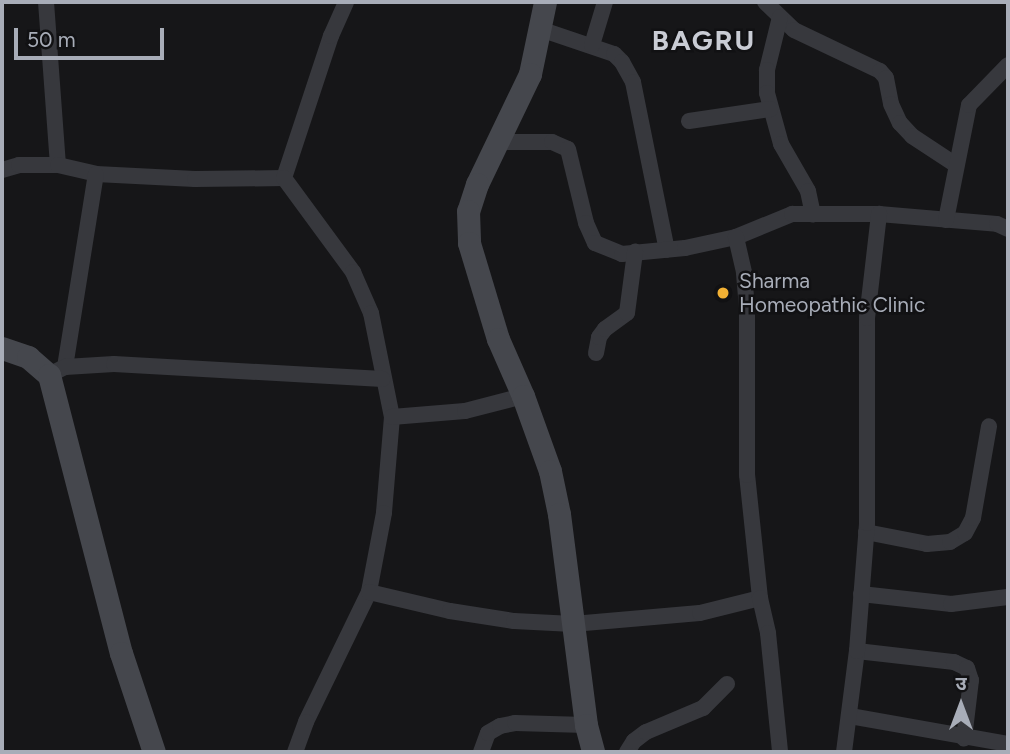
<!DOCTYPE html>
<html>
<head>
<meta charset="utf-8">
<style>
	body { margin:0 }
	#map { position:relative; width:1010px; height:754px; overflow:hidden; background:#161618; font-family:Figtree,"Noto Sans Devanagari",sans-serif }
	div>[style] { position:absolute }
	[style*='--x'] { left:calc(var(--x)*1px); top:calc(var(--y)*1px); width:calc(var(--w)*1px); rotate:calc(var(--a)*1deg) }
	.street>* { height:16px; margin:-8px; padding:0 8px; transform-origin:8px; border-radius:8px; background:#37383d }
	.secondary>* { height:23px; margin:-11.5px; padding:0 11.5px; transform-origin:11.5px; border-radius:11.5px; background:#45474d }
	.dots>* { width:19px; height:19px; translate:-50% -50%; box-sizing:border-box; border:4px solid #111113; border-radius:50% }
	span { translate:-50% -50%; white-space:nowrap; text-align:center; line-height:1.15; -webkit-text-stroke:5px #111113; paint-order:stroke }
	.poi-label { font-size:21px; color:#a8adb8 }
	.left { translate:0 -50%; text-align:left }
	.district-label { font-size:28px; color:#c9ccd4; font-weight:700; letter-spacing:2px }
	.frame { position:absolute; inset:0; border:4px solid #a8adb8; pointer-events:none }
	.north { position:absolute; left:926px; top:670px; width:70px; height:70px; -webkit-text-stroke:5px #111113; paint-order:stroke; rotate:0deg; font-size:19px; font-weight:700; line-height:28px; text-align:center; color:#a8adb8 }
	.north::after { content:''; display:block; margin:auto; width:24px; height:32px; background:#a8adb8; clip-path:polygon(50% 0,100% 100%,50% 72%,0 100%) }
	.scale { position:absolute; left:14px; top:28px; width:150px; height:32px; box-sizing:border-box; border:4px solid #a8adb8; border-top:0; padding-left:9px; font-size:21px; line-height:24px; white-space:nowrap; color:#a8adb8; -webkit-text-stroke:5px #111113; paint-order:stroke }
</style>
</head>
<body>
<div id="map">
	<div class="street">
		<i style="--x:46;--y:2;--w:163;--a:85.8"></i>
		<i style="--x:765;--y:2;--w:40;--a:44"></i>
		<i style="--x:794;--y:30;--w:95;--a:25.5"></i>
		<i style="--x:880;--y:71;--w:9;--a:49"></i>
		<i style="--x:886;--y:78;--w:26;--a:79"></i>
		<i style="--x:891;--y:104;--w:21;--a:65"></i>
		<i style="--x:900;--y:123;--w:18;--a:47"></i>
		<i style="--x:912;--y:136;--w:53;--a:33.4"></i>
		<i style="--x:780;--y:17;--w:55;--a:103.8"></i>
		<i style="--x:767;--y:70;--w:23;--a:90"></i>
		<i style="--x:767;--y:93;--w:53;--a:74.6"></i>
		<i style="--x:781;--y:144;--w:54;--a:60.1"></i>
		<i style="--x:808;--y:191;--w:24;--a:78"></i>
		<i style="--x:540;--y:29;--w:78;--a:18.7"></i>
		<i style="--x:614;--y:54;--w:11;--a:45"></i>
		<i style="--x:622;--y:62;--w:23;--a:61"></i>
		<i style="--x:633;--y:82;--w:171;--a:78.6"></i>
		<i style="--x:592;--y:45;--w:45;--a:-73.2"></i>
		<i style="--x:689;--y:121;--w:82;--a:-8.4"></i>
		<i style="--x:497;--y:142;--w:55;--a:0"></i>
		<i style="--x:552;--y:142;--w:17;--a:24"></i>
		<i style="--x:568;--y:149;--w:76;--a:76.3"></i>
		<i style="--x:586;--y:223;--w:22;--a:66"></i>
		<i style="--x:595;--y:243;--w:29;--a:22"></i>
		<i style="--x:622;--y:254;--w:63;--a:-5.4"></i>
		<i style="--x:685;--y:248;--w:52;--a:-12.2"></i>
		<i style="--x:736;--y:237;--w:61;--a:-22.3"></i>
		<i style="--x:792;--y:214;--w:87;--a:0"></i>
		<i style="--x:879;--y:214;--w:118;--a:4.8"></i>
		<i style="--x:997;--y:224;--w:12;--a:24"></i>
		<i style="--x:2;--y:170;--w:18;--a:-16"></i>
		<i style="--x:19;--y:165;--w:39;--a:0"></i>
		<i style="--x:58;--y:165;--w:39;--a:13"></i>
		<i style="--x:96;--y:174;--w:99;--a:2.9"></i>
		<i style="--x:195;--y:179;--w:89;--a:-0.6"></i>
		<i style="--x:284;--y:178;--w:150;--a:-71.7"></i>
		<i style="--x:331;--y:36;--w:37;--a:-66"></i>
		<i style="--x:284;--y:178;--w:117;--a:53.7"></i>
		<i style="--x:353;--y:272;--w:45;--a:66.3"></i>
		<i style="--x:371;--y:313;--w:106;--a:78.6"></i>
		<i style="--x:392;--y:417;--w:96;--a:94.8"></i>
		<i style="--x:384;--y:513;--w:80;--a:100.8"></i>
		<i style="--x:369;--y:592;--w:144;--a:115.9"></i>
		<i style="--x:306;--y:722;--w:32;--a:110"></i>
		<i style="--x:946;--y:220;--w:117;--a:-78.7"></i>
		<i style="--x:969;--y:105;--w:56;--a:-45.7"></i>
		<i style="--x:596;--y:353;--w:16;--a:-79"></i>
		<i style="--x:599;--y:337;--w:10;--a:-53"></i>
		<i style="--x:605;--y:329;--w:27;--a:-36"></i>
		<i style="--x:627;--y:313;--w:62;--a:-82.5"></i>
		<i style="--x:65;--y:367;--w:195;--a:-80.9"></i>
		<i style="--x:49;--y:375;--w:18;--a:-27"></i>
		<i style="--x:65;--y:367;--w:49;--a:-3.5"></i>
		<i style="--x:114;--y:364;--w:269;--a:3.2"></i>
		<i style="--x:392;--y:417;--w:73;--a:-4.7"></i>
		<i style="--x:465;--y:411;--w:60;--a:-14.5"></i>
		<i style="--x:866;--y:532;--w:62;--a:11.1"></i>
		<i style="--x:927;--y:544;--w:23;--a:-5"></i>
		<i style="--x:950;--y:542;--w:17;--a:-31"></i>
		<i style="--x:965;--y:533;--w:17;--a:-62"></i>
		<i style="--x:973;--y:518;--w:93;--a:-80.1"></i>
		<i style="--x:369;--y:592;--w:83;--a:13.2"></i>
		<i style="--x:450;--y:611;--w:65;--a:8.9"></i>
		<i style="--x:514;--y:621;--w:59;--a:2.9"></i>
		<i style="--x:573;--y:624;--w:127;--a:-5"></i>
		<i style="--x:700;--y:613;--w:62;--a:-14"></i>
		<i style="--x:760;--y:598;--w:124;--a:-96"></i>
		<i style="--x:747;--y:475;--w:167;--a:-90"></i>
		<i style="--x:747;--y:308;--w:36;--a:-95"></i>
		<i style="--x:744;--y:272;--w:36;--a:-103"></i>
		<i style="--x:861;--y:594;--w:91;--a:6.3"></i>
		<i style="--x:951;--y:604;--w:57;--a:-7"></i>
		<i style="--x:760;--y:598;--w:36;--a:77"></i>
		<i style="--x:768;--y:633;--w:120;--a:84.2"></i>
		<i style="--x:857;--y:651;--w:98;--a:6.5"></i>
		<i style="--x:954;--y:662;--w:14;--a:25"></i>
		<i style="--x:967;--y:668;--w:13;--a:72"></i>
		<i style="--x:971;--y:680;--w:59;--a:96.8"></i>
		<i style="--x:850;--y:716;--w:160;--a:10"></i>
		<i style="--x:481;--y:752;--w:20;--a:-70"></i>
		<i style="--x:488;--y:733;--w:14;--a:-30"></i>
		<i style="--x:500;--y:726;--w:15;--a:-11"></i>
		<i style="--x:515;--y:723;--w:71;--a:1.6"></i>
		<i style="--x:627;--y:752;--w:13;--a:-58"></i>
		<i style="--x:634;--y:741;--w:15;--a:-37"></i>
		<i style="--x:646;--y:732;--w:62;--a:-22.8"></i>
		<i style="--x:703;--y:708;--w:34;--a:-45"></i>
		<i style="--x:844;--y:752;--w:102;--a:-82.7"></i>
		<i style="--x:857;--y:651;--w:128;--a:-85.5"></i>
		<i style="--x:867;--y:523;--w:205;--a:-90"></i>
		<i style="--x:867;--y:318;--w:105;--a:-83.4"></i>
	</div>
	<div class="secondary">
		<i style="--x:545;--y:2;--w:74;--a:101.8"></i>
		<i style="--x:530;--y:74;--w:122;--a:115.7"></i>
		<i style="--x:477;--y:184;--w:28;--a:108"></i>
		<i style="--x:468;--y:211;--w:32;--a:88"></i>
		<i style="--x:469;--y:243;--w:100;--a:73.2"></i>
		<i style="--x:498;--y:339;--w:62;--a:66.3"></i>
		<i style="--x:523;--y:396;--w:80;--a:70.2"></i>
		<i style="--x:550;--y:471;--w:44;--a:78.2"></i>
		<i style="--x:559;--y:514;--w:213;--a:82.7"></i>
		<i style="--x:586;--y:725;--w:28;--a:75"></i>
		<i style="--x:2;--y:348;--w:28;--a:19"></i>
		<i style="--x:28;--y:357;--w:28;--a:41"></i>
		<i style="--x:49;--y:375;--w:287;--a:75.5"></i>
		<i style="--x:121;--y:653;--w:104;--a:71.6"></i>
	</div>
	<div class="dots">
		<i style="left:723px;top:293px;background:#f2b134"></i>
	</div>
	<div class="poi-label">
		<span class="left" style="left:739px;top:293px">Sharma<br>Homeopathic Clinic</span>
	</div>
	<div class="district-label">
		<span style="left:704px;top:40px">BAGRU</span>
	</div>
	<div class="frame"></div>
	<div class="north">उ</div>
	<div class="scale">50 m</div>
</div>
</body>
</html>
